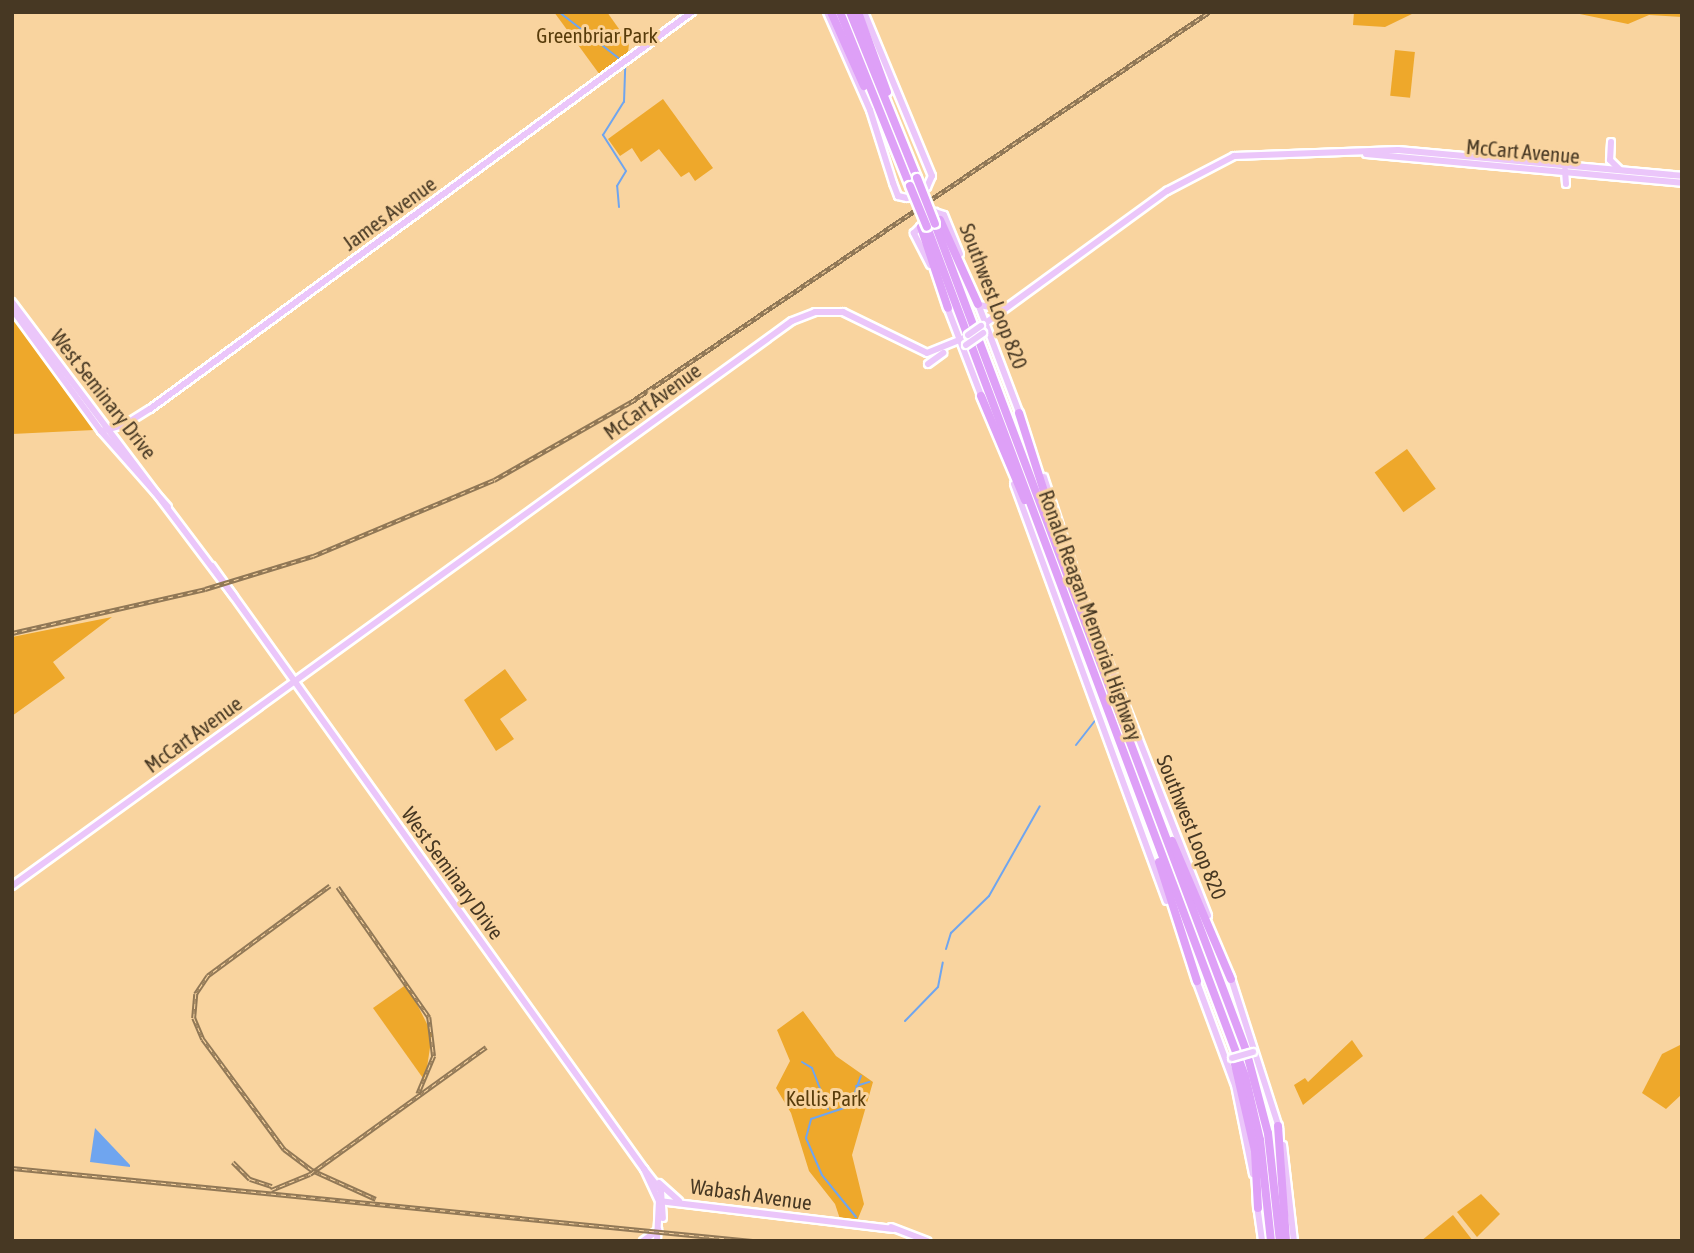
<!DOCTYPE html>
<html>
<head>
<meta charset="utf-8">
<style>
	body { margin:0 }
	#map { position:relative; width:1694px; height:1253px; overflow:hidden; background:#f9d49f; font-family:"Asap Condensed",sans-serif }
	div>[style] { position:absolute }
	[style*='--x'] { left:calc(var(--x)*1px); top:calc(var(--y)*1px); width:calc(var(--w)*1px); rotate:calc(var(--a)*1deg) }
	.green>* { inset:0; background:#eea82b; transform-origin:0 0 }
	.water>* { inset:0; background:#6fa5ef }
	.stream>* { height:2px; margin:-1px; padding:0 1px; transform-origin:1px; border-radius:1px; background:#6fa5ef }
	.roads { filter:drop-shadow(2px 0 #fff) drop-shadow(-2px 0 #fff) drop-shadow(0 2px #fff) drop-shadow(0 -2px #fff) }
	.major>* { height:6px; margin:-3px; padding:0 3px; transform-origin:3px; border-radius:3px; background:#ebc6fa }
	.highway>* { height:8px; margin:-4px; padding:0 4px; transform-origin:4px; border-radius:4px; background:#dea0f7 }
	.rail>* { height:4.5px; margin-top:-2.25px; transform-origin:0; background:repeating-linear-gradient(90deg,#f9d49f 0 5px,#917856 0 10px); box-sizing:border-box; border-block:2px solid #917856 }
	.bridges { filter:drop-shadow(2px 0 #fff) drop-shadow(-2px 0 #fff) drop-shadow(0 2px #fff) drop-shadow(0 -2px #fff) }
	.major-bridge>* { height:6px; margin:-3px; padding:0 3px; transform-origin:3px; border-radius:3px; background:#ebc6fa }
	.highway-bridge>* { height:8px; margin:-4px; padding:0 4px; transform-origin:4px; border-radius:4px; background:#dea0f7 }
	span { translate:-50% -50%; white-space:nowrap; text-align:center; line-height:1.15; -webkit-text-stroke:6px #f9d49f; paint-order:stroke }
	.park-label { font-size:21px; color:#583c0b }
	.street-label { font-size:21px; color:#473823 }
	.frame { position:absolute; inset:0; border:14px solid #473823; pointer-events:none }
</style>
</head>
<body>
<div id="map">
	<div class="green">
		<i style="clip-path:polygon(554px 12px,607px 12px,629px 43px,628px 54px,600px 75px)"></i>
		<i style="clip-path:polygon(1354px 12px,1416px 12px,1385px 27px,1353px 25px)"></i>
		<i style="clip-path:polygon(1570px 12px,1682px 12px,1682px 17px,1649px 15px,1628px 24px)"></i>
		<i style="left:1395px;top:50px;width:20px;height:46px;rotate:6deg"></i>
		<i style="clip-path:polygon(663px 99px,713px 168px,695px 181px,689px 172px,681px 177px,659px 149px,641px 162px,632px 148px,620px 156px,608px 139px)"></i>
		<i style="clip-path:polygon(12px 313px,95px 426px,94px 430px,12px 434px)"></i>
		<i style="left:1407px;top:449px;width:49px;height:40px;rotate:54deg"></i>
		<i style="clip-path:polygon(112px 617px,53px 662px,65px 678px,12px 716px,12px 637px)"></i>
		<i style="clip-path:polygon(505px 669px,527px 700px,500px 719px,514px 739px,496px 751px,464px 700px)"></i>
		<i style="clip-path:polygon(407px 984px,432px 1034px,425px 1081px,373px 1008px)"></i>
		<i style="clip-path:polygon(803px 1011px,836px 1056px,873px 1082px,852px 1155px,864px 1204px,857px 1221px,840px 1219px,835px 1204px,809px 1171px,791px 1113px,776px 1088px,790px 1061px,777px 1030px)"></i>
		<i style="clip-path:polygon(1352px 1040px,1363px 1056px,1303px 1105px,1294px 1085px,1305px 1078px,1308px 1082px)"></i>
		<i style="clip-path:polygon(1682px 1044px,1682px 1094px,1666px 1109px,1642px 1093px,1662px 1054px)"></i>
		<i style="clip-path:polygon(1481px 1194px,1500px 1214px,1477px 1237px,1457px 1212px)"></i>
		<i style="clip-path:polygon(1453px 1215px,1473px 1241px,1421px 1241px)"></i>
	</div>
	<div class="water">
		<i style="clip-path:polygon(95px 1128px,130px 1165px,130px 1167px,90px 1162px)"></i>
	</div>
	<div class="stream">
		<i style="--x:559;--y:12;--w:78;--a:37.7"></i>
		<i style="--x:619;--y:207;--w:21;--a:-95"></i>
		<i style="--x:617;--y:186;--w:17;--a:-59"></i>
		<i style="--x:626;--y:171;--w:43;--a:-122.6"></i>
		<i style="--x:603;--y:135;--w:39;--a:-58"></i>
		<i style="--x:624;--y:102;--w:34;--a:-88"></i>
		<i style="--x:1076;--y:745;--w:33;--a:-52"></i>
		<i style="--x:946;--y:949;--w:17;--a:-73"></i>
		<i style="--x:951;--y:933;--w:53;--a:-44.2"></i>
		<i style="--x:989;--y:896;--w:103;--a:-60.5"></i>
		<i style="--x:905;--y:1021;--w:47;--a:-45.9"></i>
		<i style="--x:938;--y:987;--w:25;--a:-79"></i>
		<i style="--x:802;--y:1062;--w:12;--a:31"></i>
		<i style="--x:812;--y:1068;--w:44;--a:68.7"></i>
		<i style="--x:856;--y:1086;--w:14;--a:-17"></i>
		<i style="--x:856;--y:1217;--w:54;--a:-129"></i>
		<i style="--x:822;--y:1175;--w:40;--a:-113.4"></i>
		<i style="--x:806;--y:1138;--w:20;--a:-75"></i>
		<i style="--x:811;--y:1119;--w:41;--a:-18.4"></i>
		<i style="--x:850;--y:1106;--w:32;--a:-70"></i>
	</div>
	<div class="roads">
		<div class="major">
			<i style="--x:827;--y:12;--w:107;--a:66.3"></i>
			<i style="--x:870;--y:110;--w:77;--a:72.5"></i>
			<i style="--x:893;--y:183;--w:14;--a:69"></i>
			<i style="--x:898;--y:196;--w:9;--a:13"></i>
			<i style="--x:907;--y:198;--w:23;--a:-29"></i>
			<i style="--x:927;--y:187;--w:12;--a:-66"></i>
			<i style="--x:932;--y:176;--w:178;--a:-112.5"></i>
			<i style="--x:1611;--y:142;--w:18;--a:93"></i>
			<i style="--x:1610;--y:160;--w:13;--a:45"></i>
			<i style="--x:1366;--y:154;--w:317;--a:5.2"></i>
			<i style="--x:1565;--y:170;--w:14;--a:86"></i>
			<i style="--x:930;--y:265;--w:36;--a:-117"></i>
			<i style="--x:914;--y:233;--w:30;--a:-45"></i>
			<i style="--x:935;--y:212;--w:9;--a:18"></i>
			<i style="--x:944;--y:215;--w:42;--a:67.7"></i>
			<i style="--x:977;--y:301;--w:122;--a:69.3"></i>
			<i style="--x:12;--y:302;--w:369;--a:53"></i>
			<i style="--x:946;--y:304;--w:101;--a:69"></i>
			<i style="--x:979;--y:305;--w:22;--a:10"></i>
			<i style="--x:12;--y:309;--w:151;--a:53.9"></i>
			<i style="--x:101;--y:431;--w:101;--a:48.6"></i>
			<i style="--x:983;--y:325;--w:228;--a:-36.1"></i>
			<i style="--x:1167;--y:191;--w:76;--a:-27.6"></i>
			<i style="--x:1234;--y:156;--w:164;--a:-2.1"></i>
			<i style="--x:1398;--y:150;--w:285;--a:5.2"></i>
			<i style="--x:928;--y:364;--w:19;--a:-36"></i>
			<i style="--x:101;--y:431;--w:24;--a:-15"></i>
			<i style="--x:124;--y:425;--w:31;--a:-32"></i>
			<i style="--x:150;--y:409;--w:672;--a:-36.22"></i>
			<i style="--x:1044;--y:477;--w:128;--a:71.8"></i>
			<i style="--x:1084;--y:599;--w:340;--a:68.6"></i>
			<i style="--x:1014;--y:484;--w:444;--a:69.9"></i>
			<i style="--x:212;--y:566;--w:742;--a:54.38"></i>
			<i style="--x:644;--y:1169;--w:35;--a:65"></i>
			<i style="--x:659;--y:1201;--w:40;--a:92.9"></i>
			<i style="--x:12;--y:886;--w:963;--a:-35.92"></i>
			<i style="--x:792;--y:321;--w:25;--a:-21"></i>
			<i style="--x:815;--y:312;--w:28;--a:0"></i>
			<i style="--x:843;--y:312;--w:93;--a:26"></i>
			<i style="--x:927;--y:353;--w:40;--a:-22"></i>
			<i style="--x:1230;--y:975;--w:161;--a:72.2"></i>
			<i style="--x:1195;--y:977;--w:115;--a:69.7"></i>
			<i style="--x:1235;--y:1085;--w:91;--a:78.6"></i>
			<i style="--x:1283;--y:1145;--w:97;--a:83.5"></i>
			<i style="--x:644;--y:1169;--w:28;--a:52"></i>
			<i style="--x:661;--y:1191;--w:27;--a:86"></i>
			<i style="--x:659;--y:1183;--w:27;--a:42"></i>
			<i style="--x:659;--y:1201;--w:236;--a:6.8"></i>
			<i style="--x:1257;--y:1205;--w:36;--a:82"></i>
			<i style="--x:891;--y:1227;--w:39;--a:21"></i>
			<i style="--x:643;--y:1241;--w:19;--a:-36"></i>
		</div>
		<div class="highway">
			<i style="--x:831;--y:12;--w:81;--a:66"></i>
			<i style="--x:840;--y:12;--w:188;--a:68.1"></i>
			<i style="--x:850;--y:12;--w:179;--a:68"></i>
			<i style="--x:858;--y:12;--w:85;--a:70.1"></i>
			<i style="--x:940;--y:220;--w:92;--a:65.7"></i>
			<i style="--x:935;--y:224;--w:883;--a:69.37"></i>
			<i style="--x:1246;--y:1050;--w:86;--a:75.2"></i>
			<i style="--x:1268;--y:1133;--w:109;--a:83.7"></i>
			<i style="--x:921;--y:227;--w:85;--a:71.6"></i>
			<i style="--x:927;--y:227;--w:907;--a:69.47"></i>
			<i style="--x:1245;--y:1076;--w:66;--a:76.8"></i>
			<i style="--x:1260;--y:1140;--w:102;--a:83.8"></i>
			<i style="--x:981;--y:396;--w:113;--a:67.1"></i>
			<i style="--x:1019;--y:413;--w:128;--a:72.3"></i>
			<i style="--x:1172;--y:841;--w:150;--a:66.9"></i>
			<i style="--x:1159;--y:862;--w:125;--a:72.3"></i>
			<i style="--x:1234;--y:1060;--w:93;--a:77"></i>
			<i style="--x:1255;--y:1151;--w:57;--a:87"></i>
			<i style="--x:1278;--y:1126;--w:115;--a:86"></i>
		</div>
	</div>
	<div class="rail">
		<i style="--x:12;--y:633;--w:198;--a:-12.8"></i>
		<i style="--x:205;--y:589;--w:113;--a:-17"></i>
		<i style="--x:313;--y:556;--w:196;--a:-22.8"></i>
		<i style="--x:494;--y:480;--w:158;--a:-29.7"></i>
		<i style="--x:631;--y:402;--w:697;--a:-34.01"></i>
		<i style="--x:330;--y:886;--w:152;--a:143.6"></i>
		<i style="--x:208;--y:976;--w:22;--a:124"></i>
		<i style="--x:196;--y:994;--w:24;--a:95"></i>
		<i style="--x:194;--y:1018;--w:23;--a:67"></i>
		<i style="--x:203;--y:1039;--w:137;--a:53.6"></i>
		<i style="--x:284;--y:1149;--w:35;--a:37"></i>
		<i style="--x:312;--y:1170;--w:70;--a:24.4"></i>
		<i style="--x:338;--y:887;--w:159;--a:55"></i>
		<i style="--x:429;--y:1017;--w:39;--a:83"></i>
		<i style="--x:434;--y:1056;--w:41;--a:112.8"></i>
		<i style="--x:233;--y:1162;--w:24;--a:45"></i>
		<i style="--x:250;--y:1179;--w:23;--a:18"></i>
		<i style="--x:12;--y:1168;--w:744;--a:5.63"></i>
		<i style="--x:271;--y:1190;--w:42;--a:-22.3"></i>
		<i style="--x:310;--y:1174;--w:217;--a:-35.8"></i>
	</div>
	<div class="bridges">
		<div class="major-bridge">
			<i style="--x:968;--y:335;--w:16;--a:-35"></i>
			<i style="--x:966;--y:345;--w:21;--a:-35"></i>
			<i style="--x:1232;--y:1058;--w:22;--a:-16"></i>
		</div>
		<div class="highway-bridge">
			<i style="--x:917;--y:178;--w:49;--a:68.6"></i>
			<i style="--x:910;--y:186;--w:44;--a:67.5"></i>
		</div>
	</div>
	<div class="park-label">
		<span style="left:597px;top:35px">Greenbriar Park</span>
		<span style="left:826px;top:1098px">Kellis Park</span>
	</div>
	<div class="street-label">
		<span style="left:1523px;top:151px;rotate:5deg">McCart Avenue</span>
		<span style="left:389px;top:213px;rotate:-36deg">James Avenue</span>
		<span style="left:994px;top:296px;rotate:69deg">Southwest Loop 820</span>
		<span style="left:104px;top:394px;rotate:52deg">West Seminary Drive</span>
		<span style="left:652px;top:401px;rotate:-36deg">McCart Avenue</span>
		<span style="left:1091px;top:615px;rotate:70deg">Ronald Reagan Memorial Highway</span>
		<span style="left:193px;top:734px;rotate:-36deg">McCart Avenue</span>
		<span style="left:1192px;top:827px;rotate:68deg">Southwest Loop 820</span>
		<span style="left:453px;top:873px;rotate:54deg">West Seminary Drive</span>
		<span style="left:751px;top:1194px;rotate:8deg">Wabash Avenue</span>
	</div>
	<div class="frame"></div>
</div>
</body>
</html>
